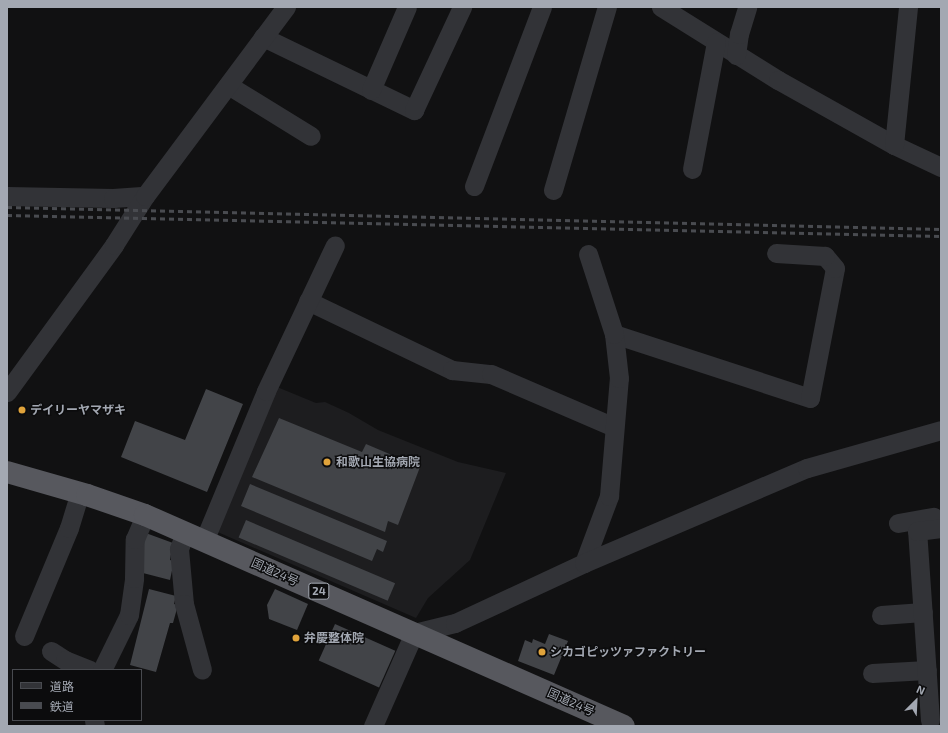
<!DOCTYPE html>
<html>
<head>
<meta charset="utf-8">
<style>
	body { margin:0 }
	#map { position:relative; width:948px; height:733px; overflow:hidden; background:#111112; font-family:"Exo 2","Noto Sans JP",sans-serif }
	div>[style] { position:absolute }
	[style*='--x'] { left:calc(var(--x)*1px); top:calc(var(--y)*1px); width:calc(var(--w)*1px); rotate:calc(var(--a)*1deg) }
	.built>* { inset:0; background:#1d1d1f }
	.building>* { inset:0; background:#424448; transform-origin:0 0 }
	.minor>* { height:19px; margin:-9.5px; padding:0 9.5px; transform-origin:9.5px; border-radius:9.5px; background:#323337 }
	.trunk>* { height:22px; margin:-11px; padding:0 11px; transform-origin:11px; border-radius:11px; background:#57585e }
	.rail>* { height:3px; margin-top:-1.5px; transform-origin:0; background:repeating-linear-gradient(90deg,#494b50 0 5px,transparent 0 9px) }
	.dots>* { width:11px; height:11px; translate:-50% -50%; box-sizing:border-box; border:2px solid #0c0c0d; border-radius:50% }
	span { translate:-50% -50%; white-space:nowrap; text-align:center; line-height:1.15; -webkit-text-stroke:3px #0c0c0d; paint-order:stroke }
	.shield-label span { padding:1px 3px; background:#0c0c0d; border:1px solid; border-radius:3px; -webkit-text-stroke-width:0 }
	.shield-label { font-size:11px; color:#a3a8b2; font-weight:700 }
	.poi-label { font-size:12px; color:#a3a8b2; font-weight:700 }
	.left { translate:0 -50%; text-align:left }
	.street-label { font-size:12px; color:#a3a8b2 }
	.frame { position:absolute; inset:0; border:8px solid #a3a8b2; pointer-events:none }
	.legend { position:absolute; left:12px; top:669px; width:130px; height:52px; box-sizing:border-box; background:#0c0c0d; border:1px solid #484a4f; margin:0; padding:5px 7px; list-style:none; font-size:12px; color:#a3a8b2 }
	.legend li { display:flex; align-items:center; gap:8px; height:20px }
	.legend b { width:20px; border:1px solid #484a4f }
	.north { position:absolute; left:896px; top:681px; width:40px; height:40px; -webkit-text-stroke:3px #0c0c0d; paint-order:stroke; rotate:24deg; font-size:11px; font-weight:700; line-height:16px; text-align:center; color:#a3a8b2 }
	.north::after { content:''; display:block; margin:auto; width:14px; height:18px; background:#a3a8b2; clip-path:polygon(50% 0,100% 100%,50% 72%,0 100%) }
</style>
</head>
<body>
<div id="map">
	<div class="built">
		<i style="clip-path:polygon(277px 387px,316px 403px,325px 402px,349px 413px,378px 430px,458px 462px,506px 473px,470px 560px,428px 598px,416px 618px,213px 530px)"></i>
	</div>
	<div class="building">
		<i style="clip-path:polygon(206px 389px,243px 404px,207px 492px,121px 457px,135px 421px,185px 440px)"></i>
		<i style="clip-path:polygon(279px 418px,362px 452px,366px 444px,420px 467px,398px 525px,388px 521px,385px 532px,252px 477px)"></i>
		<i style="clip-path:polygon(250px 484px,387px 541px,383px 552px,377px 549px,372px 561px,241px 506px)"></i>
		<i style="left:246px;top:520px;width:162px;height:19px;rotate:23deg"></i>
		<i style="clip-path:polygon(143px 532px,173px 543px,170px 560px,174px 561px,170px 580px,139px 572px)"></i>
		<i style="clip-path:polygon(149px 589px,176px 596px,174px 604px,178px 605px,173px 623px,170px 623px,156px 672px,130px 665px)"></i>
		<i style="clip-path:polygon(275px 589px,308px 604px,297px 630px,269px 619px,267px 605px)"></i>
		<i style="left:335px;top:624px;width:66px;height:40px;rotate:24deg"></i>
		<i style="clip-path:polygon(549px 634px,568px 641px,554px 675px,518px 661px,525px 640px,532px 643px,533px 639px,545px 644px)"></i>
	</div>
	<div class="minor">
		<i style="--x:661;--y:7;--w:138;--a:32"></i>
		<i style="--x:778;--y:80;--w:133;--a:29.3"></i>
		<i style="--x:894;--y:145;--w:52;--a:25.1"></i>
		<i style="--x:263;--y:37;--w:168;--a:25.8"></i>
		<i style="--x:414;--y:110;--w:114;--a:-65"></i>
		<i style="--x:736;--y:55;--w:21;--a:-82"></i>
		<i style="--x:739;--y:34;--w:28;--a:-73"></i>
		<i style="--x:228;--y:85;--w:97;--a:31.6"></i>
		<i style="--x:371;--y:90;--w:90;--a:-66.6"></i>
		<i style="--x:894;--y:145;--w:139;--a:-84.2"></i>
		<i style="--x:692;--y:169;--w:129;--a:-79.3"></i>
		<i style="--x:474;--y:186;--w:191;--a:-69.2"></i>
		<i style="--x:553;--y:190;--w:191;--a:-73.6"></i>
		<i style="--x:7;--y:196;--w:106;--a:1.1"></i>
		<i style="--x:113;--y:198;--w:32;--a:-4"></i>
		<i style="--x:308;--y:301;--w:160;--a:25.6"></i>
		<i style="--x:452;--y:370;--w:39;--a:6"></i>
		<i style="--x:491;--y:374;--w:134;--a:23.3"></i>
		<i style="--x:614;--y:334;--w:206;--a:18.1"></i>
		<i style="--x:810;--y:398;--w:132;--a:-79.1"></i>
		<i style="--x:835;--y:268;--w:16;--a:-130"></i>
		<i style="--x:825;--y:256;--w:49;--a:-176.5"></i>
		<i style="--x:7;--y:392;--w:182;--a:-53.9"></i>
		<i style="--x:114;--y:245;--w:58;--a:-57.7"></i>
		<i style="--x:145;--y:196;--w:236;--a:-53.3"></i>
		<i style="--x:898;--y:523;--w:36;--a:-10"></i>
		<i style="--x:185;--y:533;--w:17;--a:111"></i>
		<i style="--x:179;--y:549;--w:55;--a:84.8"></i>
		<i style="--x:184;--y:604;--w:68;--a:74.7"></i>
		<i style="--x:204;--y:541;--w:162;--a:-67.5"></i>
		<i style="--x:266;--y:391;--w:161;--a:-64.7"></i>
		<i style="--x:584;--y:563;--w:72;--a:-69.5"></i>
		<i style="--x:609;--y:496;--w:118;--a:-85.2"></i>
		<i style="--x:619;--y:378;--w:44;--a:-96.5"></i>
		<i style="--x:614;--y:334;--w:84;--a:-108"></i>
		<i style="--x:881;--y:615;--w:42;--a:-4.1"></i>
		<i style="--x:24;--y:636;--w:117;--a:-67.4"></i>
		<i style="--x:69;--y:528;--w:38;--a:-73"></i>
		<i style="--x:51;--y:651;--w:17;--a:33"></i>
		<i style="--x:65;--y:660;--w:27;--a:22"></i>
		<i style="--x:102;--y:670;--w:61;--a:-63.9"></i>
		<i style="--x:129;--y:615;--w:37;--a:-82"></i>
		<i style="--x:134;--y:578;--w:39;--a:-89"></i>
		<i style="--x:135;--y:539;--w:26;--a:-67"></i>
		<i style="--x:872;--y:673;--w:55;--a:-3.1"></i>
		<i style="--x:94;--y:720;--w:6;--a:81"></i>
		<i style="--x:930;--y:720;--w:189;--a:-93.9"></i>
		<i style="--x:917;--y:531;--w:24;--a:-7"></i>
		<i style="--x:373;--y:726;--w:102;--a:-66.2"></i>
		<i style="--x:414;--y:633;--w:42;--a:-13.7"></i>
		<i style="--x:455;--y:623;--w:142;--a:-24.9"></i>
		<i style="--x:584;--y:563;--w:242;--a:-23.1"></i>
		<i style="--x:807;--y:468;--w:139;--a:-15.8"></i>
	</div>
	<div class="trunk">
		<i style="--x:7;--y:472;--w:83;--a:16"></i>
		<i style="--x:87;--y:495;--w:61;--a:19"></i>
		<i style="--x:145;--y:515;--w:523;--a:23.77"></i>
	</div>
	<div class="rail">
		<i style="--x:7;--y:207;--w:934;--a:1.35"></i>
		<i style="--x:7;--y:215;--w:934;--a:1.29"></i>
	</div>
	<div class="dots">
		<i style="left:22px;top:410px;background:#e0a33b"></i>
		<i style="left:327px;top:462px;background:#e0a33b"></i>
		<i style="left:296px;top:638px;background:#e0a33b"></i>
		<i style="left:542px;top:652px;background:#e0a33b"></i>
	</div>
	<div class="shield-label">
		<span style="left:319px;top:591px">24</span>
	</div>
	<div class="poi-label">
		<span class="left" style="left:30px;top:410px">デイリーヤマザキ</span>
		<span class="left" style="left:336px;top:462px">和歌山生協病院</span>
		<span class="left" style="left:304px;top:638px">弁慶整体院</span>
		<span class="left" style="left:550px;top:652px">シカゴピッツァファクトリー</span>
	</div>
	<div class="street-label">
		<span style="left:275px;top:572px;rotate:24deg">国道24号</span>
		<span style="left:571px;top:702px;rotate:24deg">国道24号</span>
	</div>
	<div class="frame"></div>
	<ul class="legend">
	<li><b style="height:5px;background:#323337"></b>道路</li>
	<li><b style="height:5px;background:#494b50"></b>鉄道</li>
	</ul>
	<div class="north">N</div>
</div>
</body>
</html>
